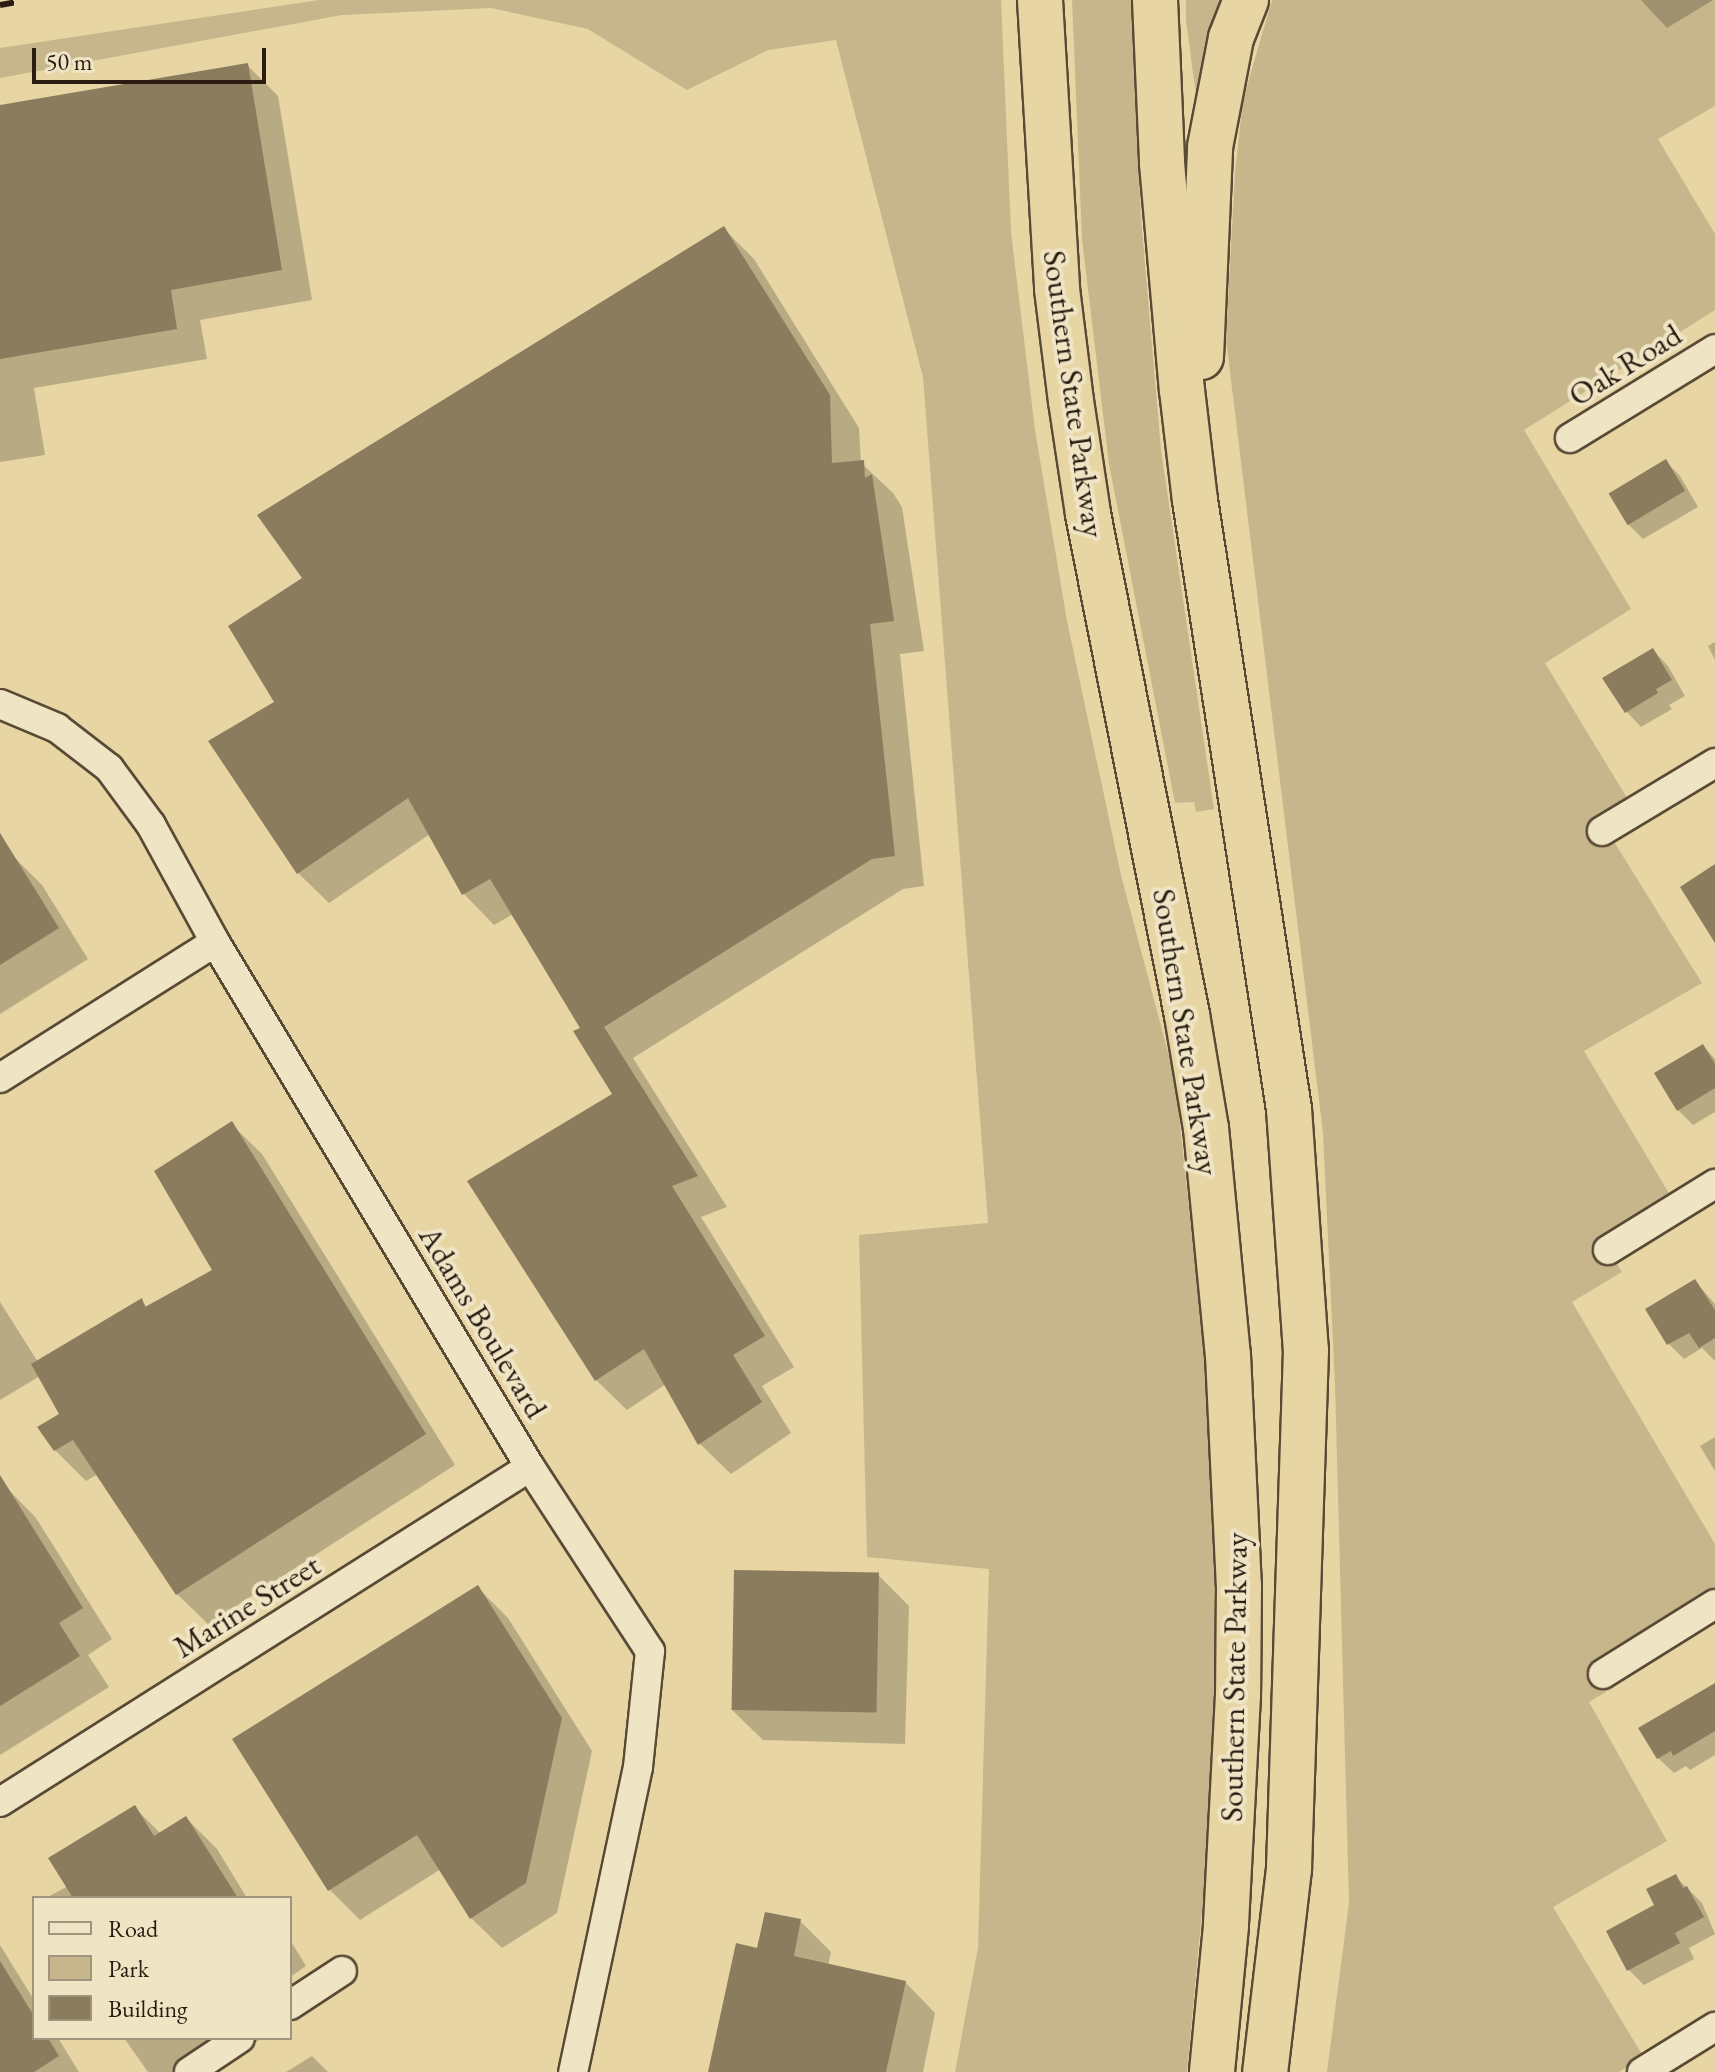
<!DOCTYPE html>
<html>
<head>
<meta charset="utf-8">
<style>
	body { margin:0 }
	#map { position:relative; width:1715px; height:2072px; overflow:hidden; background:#e7d5a4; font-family:"EB Garamond",serif }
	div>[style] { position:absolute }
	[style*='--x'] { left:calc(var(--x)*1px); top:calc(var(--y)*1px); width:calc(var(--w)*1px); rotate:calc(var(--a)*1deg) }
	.green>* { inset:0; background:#c7b68b }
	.shadow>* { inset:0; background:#0003 }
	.building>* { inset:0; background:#8c7c5e; transform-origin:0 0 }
	.roads { filter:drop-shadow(2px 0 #594a36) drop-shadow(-2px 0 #594a36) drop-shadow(0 2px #594a36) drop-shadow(0 -2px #594a36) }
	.street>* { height:28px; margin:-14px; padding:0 14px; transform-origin:14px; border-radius:14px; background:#efe4c4 }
	.highway>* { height:44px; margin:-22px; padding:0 22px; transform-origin:22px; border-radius:22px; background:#e7d5a4 }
	.rail>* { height:6px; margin-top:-3px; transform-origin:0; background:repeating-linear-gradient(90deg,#2a1c12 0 14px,transparent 0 28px) }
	span { translate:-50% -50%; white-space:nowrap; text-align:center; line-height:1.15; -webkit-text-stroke:8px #efe4c4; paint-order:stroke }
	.street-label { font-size:32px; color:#2a1c12 }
	.legend { position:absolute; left:32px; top:1896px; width:260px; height:144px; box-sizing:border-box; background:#efe4c4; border:2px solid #a0947d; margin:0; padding:10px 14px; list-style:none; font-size:24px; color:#2a1c12 }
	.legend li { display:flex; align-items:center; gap:16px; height:40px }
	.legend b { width:40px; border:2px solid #a0947d }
	.scale { position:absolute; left:32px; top:48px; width:234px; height:36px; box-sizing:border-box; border:4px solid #2a1c12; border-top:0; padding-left:10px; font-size:24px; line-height:28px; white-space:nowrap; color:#2a1c12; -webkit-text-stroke:6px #efe4c4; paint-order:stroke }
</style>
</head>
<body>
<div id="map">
	<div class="green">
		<i style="clip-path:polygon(319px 0,1001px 0,1011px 232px,1035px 430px,1067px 621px,1121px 875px,1175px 1079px,1214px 1438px,1218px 1607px,1206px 1868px,1187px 2072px,955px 2072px,978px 1948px,989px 1569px,867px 1557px,859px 1235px,988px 1223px,923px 377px,836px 40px,768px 50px,687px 90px,588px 29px,491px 8px,342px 15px,0 78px,0 48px)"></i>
		<i style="clip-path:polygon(1072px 0,1131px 0,1141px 218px,1161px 450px,1214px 809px,1196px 812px,1194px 802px,1175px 803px,1109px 464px,1082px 239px)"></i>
		<i style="clip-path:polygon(1186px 0,1240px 0,1197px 102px,1186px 20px)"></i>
		<i style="clip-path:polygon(1272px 0,1715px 0,1715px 106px,1658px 139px,1715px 234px,1715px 310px,1524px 430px,1631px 609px,1545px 663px,1635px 811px,1606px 829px,1702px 983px,1584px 1051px,1673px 1200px,1606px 1246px,1622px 1272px,1572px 1302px,1715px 1544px,1715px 1604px,1606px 1673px,1614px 1687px,1589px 1702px,1667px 1841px,1553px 1907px,1643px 2056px,1619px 2072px,1327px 2072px,1349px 1903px,1335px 1384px,1323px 1133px,1226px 339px,1235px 173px,1243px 100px)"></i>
	</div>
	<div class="shadow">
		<i style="clip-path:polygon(1641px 0,1713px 0,1667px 28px)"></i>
		<i style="clip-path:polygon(247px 65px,278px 96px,312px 300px,200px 320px,207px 359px,34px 388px,45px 455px,0 462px,0 107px)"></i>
		<i style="clip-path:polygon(724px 229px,754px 259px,859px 428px,861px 463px,893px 493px,902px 507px,924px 651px,900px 654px,924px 886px,903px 889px,633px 1058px,727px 1207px,701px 1217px,794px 1367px,762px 1386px,791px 1433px,731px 1474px,700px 1444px,666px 1384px,627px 1410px,596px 1380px,615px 1094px,583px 1029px,513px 914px,494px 925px,464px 894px,430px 834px,329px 903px,298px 873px,277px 703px,305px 579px)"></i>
		<i style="clip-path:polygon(1665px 461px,1680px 476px,1698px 507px,1643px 539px,1628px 524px)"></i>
		<i style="clip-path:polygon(1715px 642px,1715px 660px,1708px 646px)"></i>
		<i style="clip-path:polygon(1653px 650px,1668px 666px,1685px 696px,1669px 705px,1672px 709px,1641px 727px,1626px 711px)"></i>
		<i style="clip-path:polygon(12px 855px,42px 885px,88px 959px,0 1014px,0 862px)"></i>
		<i style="clip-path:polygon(1703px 1046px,1715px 1059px,1715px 1112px,1693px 1125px,1678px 1110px)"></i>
		<i style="clip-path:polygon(231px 1124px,262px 1154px,455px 1465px,208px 1624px,177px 1594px,98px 1474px,86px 1481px,55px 1450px,62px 1415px,40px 1376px,0 1400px,0 1302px,38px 1362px,141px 1300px,148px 1308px,215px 1271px)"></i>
		<i style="clip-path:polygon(1695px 1281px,1715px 1304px,1715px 1361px,1702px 1348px,1684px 1359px,1669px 1344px)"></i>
		<i style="clip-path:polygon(1715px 1437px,1715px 1471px,1700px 1446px)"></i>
		<i style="clip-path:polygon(6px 1487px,36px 1518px,112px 1639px,88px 1655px,109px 1687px,0 1755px,0 1491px)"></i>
		<i style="clip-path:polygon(878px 1575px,909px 1606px,905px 1744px,763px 1740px,732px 1710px)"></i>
		<i style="clip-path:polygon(478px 1588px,508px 1618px,592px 1751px,557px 1913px,502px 1948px,471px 1918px,441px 1869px,360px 1920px,330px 1890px)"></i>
		<i style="clip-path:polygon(1715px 1685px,1715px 1755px,1690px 1770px,1686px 1766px,1674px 1773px,1658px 1758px)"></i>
		<i style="clip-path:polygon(135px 1808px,161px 1834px,186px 1818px,217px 1849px,247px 1898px,46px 1898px,68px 1886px)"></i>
		<i style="clip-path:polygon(1675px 1876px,1702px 1903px,1715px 1934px,1689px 1948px,1694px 1959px,1644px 1985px,1629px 1970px,1657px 1906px)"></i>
		<i style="clip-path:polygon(800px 1921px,831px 1952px,828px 1966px,905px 1982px,935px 2013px,923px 2072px,710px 2072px,759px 1950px)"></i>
		<i style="clip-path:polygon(290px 1940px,306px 1966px,290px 1977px)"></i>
		<i style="clip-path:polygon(0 1945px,34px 2000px,34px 2038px,58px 2038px,79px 2072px,0 2072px)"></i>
		<i style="clip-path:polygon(124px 2038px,258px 2038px,259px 2040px,208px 2072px,148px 2072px)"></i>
		<i style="clip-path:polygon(312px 2056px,328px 2072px,286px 2072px)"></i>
	</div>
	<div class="building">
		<i style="clip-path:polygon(248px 63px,282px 270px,171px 290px,177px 329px,0 359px,0 105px)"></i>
		<i style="clip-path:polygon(724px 226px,830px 395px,832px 463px,864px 460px,865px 478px,872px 474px,894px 621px,870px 624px,895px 856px,872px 859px,604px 1027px,698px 1176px,672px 1186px,765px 1336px,733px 1355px,762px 1402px,698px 1445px,644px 1349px,595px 1381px,467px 1181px,612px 1094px,573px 1031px,580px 1028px,490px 879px,462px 895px,408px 798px,297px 874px,208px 741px,274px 702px,228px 626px,302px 578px,257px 515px)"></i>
		<i style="left:1666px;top:459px;width:37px;height:67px;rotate:59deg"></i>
		<i style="clip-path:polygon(1653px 648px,1672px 680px,1656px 689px,1658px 693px,1625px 713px,1602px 678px)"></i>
		<i style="clip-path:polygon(0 833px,59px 928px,0 965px)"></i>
		<i style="clip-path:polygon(1715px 864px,1715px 943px,1680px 887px)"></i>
		<i style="clip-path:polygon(1703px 1044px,1715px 1064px,1715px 1088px,1677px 1111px,1654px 1073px)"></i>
		<i style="clip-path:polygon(232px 1121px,426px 1434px,176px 1595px,73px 1440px,54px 1451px,37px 1427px,59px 1414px,31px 1364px,142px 1298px,145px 1307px,212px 1270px,154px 1171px)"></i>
		<i style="clip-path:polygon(1695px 1279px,1715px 1310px,1715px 1338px,1699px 1348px,1689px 1333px,1667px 1345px,1645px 1309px)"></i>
		<i style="clip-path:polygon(0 1475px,83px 1608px,59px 1623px,80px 1656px,0 1706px)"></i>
		<i style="left:734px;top:1570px;width:145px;height:140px;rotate:1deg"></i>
		<i style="clip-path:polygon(478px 1585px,562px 1718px,526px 1883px,470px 1919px,417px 1835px,328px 1891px,232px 1739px)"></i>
		<i style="clip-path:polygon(1715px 1683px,1715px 1731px,1673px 1756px,1671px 1751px,1657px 1759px,1638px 1728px)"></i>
		<i style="clip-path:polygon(135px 1805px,154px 1836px,186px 1816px,238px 1898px,73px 1898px,48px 1858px)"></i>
		<i style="clip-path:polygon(1676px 1874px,1683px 1888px,1687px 1886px,1704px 1917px,1675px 1933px,1680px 1943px,1627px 1971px,1606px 1931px,1654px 1905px,1646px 1889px)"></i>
		<i style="clip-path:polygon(765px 1912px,801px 1919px,794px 1956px,906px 1981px,886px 2072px,708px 2072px,736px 1943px,757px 1948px)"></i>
		<i style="clip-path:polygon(0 1961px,34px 2016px,34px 2038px,48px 2038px,59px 2056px,34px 2072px,0 2072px)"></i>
	</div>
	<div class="roads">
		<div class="street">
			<i style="--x:1570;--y:438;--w:170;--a:-31.5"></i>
			<i style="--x:0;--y:704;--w:62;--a:22.8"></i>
			<i style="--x:57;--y:728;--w:66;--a:37.6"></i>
			<i style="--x:109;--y:768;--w:71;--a:53.6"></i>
			<i style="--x:151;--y:825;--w:133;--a:61.3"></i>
			<i style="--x:215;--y:942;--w:612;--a:59.04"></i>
			<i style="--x:530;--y:1467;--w:220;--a:56.9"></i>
			<i style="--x:650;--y:1651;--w:117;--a:95.9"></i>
			<i style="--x:638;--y:1767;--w:312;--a:102"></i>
			<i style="--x:1602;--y:831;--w:132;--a:-31"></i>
			<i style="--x:0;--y:1078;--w:254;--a:-32.3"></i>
			<i style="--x:1608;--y:1250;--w:126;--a:-31.7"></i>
			<i style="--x:1603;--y:1674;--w:132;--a:-32"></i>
			<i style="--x:0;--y:1802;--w:627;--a:-32.3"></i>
			<i style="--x:290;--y:2005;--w:62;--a:-33.2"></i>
			<i style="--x:189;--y:2072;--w:61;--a:-33.7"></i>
			<i style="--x:1642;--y:2072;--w:86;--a:-31.7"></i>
		</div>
		<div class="highway">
			<i style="--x:1040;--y:0;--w:289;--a:86.6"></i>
			<i style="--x:1057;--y:289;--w:113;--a:82.9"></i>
			<i style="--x:1071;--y:401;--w:114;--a:81.4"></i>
			<i style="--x:1088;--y:514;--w:511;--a:78.82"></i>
			<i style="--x:1187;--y:1015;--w:115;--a:80.5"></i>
			<i style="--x:1206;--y:1128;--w:228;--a:84.5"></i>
			<i style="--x:1228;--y:1355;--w:231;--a:87.3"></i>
			<i style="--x:1239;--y:1586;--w:109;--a:90.5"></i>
			<i style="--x:1238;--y:1695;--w:231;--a:93"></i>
			<i style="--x:1226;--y:1926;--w:147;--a:95.5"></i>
			<i style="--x:1155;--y:0;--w:163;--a:87.5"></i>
			<i style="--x:1162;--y:163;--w:228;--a:85"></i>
			<i style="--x:1182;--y:390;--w:111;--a:83.3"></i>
			<i style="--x:1195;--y:500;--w:616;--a:81.23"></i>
			<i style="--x:1289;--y:1109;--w:242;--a:86"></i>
			<i style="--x:1306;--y:1350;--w:519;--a:91.88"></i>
			<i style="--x:1289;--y:1869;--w:204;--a:96.7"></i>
			<i style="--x:1201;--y:357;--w:210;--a:-87.5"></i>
			<i style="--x:1210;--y:147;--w:111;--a:-79.1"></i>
			<i style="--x:1231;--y:38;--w:41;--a:-68.5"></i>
		</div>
	</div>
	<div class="rail">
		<i style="--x:0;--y:5;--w:28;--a:-10"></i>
	</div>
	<div class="street-label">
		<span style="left:1625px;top:365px;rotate:-32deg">Oak Road</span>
		<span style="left:1074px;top:394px;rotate:82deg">Southern State Parkway</span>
		<span style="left:1186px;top:1032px;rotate:81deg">Southern State Parkway</span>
		<span style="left:483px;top:1322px;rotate:59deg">Adams Boulevard</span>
		<span style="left:247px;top:1606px;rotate:-32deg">Marine Street</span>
		<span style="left:1234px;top:1677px;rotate:-89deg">Southern State Parkway</span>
	</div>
	<ul class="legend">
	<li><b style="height:10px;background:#efe4c4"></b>Road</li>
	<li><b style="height:22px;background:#c7b68b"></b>Park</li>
	<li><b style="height:22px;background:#8c7c5e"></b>Building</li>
	</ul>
	<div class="scale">50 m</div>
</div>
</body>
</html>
